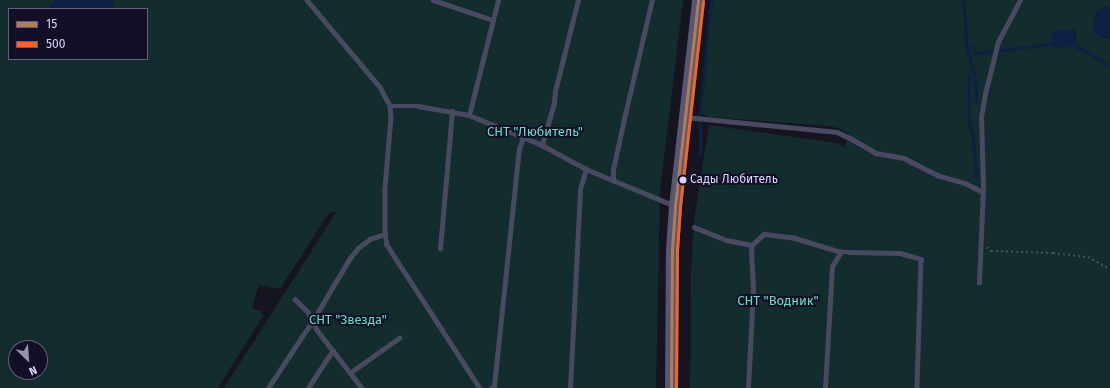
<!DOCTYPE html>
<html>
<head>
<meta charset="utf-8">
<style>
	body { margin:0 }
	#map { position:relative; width:1110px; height:388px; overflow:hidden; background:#161421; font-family:"Fira Sans",sans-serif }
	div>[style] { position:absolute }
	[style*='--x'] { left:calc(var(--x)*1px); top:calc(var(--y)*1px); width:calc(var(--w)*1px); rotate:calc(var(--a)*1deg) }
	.green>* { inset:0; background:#132c2d }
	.water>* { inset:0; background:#0d2144 }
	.stream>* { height:2.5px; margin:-1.25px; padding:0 1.25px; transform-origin:1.25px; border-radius:1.25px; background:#0d2144 }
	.path>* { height:1.5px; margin-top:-0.75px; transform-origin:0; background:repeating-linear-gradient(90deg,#44505f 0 2px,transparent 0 5px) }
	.service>* { height:4.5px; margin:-2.25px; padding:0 2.25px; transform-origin:2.25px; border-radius:2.25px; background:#4a4962 }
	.secondary>* { height:13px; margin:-6.5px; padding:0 6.5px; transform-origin:6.5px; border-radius:6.5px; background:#575674 }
	.bus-1>* { height:3px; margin:-1.5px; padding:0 1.5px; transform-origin:1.5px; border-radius:1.5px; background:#b07c57 }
	.bus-2>* { height:3px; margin:-1.5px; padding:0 1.5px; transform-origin:1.5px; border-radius:1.5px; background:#f26522 }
	.dots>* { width:11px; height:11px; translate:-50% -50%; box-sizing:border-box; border:2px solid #130f26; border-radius:50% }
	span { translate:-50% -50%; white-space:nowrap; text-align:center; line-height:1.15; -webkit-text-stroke:4px #130f26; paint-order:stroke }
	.bus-label { font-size:12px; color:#d9d4ff }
	.left { translate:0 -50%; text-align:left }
	.park-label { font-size:13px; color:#5fe0c0 }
	.legend { position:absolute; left:8px; top:8px; width:140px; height:52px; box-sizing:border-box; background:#130f26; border:1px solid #625e7d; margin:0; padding:5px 7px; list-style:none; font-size:12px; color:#d9d4ff }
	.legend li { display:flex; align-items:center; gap:8px; height:20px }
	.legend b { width:20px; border:1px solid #625e7d }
	.north { position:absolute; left:8px; top:340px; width:40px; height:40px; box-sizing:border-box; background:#130f26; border:1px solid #625e7d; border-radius:50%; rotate:155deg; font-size:11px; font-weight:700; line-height:16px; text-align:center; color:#d9d4ff }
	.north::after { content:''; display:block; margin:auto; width:14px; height:18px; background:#9591b1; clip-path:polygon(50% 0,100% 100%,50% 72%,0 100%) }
</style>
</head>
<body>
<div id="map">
	<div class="green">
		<i style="clip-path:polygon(evenodd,0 0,56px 0,48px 9px,9px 9px,9px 59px,147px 59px,147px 9px,113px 9px,112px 2px,110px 0,683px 0,660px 192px,656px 388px,224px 388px,337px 211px,328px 214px,280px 289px,259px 285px,252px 308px,261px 311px,263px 316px,218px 388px,0 388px,0 0,16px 348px,40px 348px,40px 372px,16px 372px,16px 348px)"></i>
		<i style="clip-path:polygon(evenodd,711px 0,1110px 0,1110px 6px,1097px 12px,1094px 20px,1102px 37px,1110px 38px,1110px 388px,690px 388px,691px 275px,694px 220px,709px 125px,837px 143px,845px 148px,848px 133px,838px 128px,826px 126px,709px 117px,700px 113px,711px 0,1063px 30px,1073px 30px,1076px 33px,1076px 41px,1061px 48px,1053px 46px,1050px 44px,1063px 30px)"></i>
	</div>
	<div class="water">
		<i style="clip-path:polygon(56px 0,110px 0,114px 8px,48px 9px)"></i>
		<i style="clip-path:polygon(1110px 6px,1110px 38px,1095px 34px,1093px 28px,1097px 12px)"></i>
		<i style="clip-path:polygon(1057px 29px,1075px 31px,1075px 46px,1061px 48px,1050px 45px,1052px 33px)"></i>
	</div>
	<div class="stream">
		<i style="--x:964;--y:0;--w:46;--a:86.3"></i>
		<i style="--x:967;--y:46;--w:30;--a:75"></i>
		<i style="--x:975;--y:75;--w:27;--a:86"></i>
		<i style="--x:1075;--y:46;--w:40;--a:28"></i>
		<i style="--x:972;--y:47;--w:7;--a:56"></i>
		<i style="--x:976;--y:53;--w:75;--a:-6.9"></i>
		<i style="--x:969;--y:75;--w:46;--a:90"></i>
		<i style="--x:969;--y:121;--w:15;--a:74"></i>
		<i style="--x:973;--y:135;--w:42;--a:84.6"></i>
		<i style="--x:700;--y:155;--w:42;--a:-90"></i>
		<i style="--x:700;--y:113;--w:114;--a:-84.4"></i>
	</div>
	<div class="path">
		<i style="--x:987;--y:247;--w:6;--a:45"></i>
		<i style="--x:991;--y:251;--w:62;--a:1.8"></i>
		<i style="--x:1053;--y:253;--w:35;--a:7"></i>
		<i style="--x:1088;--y:257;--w:25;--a:29"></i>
	</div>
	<div class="service">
		<i style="--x:307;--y:0;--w:114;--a:50"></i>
		<i style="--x:380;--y:87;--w:15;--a:62"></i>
		<i style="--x:387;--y:100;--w:7;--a:63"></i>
		<i style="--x:390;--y:106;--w:11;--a:85"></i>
		<i style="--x:391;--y:117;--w:72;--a:94.8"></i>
		<i style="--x:385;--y:189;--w:45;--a:90"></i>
		<i style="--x:385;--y:234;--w:11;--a:80"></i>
		<i style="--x:387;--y:245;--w:171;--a:57"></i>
		<i style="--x:433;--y:0;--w:63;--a:18.4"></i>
		<i style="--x:390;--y:106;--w:28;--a:0"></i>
		<i style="--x:418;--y:106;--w:52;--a:10"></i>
		<i style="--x:469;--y:115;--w:79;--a:22.3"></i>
		<i style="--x:542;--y:145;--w:50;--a:28.6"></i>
		<i style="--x:586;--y:169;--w:94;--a:22.5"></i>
		<i style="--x:469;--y:115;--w:119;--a:-75.8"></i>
		<i style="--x:685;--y:117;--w:153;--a:5.6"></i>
		<i style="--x:837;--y:132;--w:17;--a:25"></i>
		<i style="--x:852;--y:139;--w:28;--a:30"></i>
		<i style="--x:876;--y:153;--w:28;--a:10"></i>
		<i style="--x:904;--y:158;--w:37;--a:27"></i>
		<i style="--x:937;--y:175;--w:29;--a:16"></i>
		<i style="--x:965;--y:183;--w:20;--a:27"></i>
		<i style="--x:542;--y:145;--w:44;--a:-74.1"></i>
		<i style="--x:554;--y:103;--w:12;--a:-85"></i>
		<i style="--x:555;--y:91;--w:94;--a:-75.8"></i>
		<i style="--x:613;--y:181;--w:11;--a:-90"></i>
		<i style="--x:613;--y:170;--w:52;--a:-77.8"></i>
		<i style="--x:624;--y:119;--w:122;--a:-76.8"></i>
		<i style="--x:694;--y:227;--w:35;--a:22"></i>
		<i style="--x:726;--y:240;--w:26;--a:11"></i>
		<i style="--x:752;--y:245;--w:16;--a:-43"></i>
		<i style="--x:764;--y:234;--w:31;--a:7"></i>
		<i style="--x:795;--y:238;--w:48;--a:16.9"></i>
		<i style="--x:440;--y:249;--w:138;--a:-85"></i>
		<i style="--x:979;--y:283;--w:96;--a:-87.6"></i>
		<i style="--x:983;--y:187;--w:70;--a:-91.6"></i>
		<i style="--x:981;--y:117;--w:23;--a:-80"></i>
		<i style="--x:985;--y:94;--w:54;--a:-76"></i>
		<i style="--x:998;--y:42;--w:47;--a:-62.4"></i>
		<i style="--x:295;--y:299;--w:18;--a:45"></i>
		<i style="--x:308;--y:312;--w:20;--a:63"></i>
		<i style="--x:317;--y:330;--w:73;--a:52.2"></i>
		<i style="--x:351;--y:372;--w:59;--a:-35.3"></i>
		<i style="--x:268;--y:388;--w:82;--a:-56.5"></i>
		<i style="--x:313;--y:320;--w:72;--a:-59.2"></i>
		<i style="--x:350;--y:258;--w:13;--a:-51"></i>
		<i style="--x:358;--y:248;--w:15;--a:-37"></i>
		<i style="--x:370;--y:239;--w:16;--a:-18"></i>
		<i style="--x:308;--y:388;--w:45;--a:-56.7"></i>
		<i style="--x:491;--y:388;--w:4;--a:-34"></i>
		<i style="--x:494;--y:386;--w:238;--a:-84"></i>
		<i style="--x:519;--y:149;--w:12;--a:-70"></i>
		<i style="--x:570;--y:388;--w:199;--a:-87.1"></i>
		<i style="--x:580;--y:189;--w:21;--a:-73"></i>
		<i style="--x:748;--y:388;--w:99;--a:-87.1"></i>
		<i style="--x:753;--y:289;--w:38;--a:-93"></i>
		<i style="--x:751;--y:251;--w:6;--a:-81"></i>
		<i style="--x:825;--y:388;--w:122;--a:-86.7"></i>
		<i style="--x:832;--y:266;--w:17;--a:-57"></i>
		<i style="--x:841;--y:252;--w:8;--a:0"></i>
		<i style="--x:849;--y:252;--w:51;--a:1.1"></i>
		<i style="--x:900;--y:253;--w:22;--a:16"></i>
		<i style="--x:921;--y:259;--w:129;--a:91.8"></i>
	</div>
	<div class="secondary">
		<i style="--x:671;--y:388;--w:138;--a:-89.6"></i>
		<i style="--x:672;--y:250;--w:44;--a:-86.1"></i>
		<i style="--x:675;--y:206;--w:207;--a:-83.6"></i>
	</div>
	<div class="bus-1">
		<i style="--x:671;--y:388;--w:138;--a:-89.6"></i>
		<i style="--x:672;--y:250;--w:44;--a:-86.1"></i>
		<i style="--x:675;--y:206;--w:207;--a:-83.6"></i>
	</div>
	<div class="bus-2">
		<i style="--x:676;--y:388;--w:138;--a:-89.6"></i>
		<i style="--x:677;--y:250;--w:44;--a:-86.1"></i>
		<i style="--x:680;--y:206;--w:206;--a:-83.6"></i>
	</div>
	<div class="dots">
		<i style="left:683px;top:180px;background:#d9d4ff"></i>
	</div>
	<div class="bus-label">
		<span class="left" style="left:690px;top:180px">Сады Любитель</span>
	</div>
	<div class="park-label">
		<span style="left:535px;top:132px">СНТ "Любитель"</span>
		<span style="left:778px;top:301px">СНТ "Водник"</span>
		<span style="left:348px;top:320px">СНТ "Звезда"</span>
	</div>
	<ul class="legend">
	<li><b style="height:5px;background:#b07c57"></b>15</li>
	<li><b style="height:5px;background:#f26522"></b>500</li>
	</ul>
	<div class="north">N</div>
</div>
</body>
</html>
